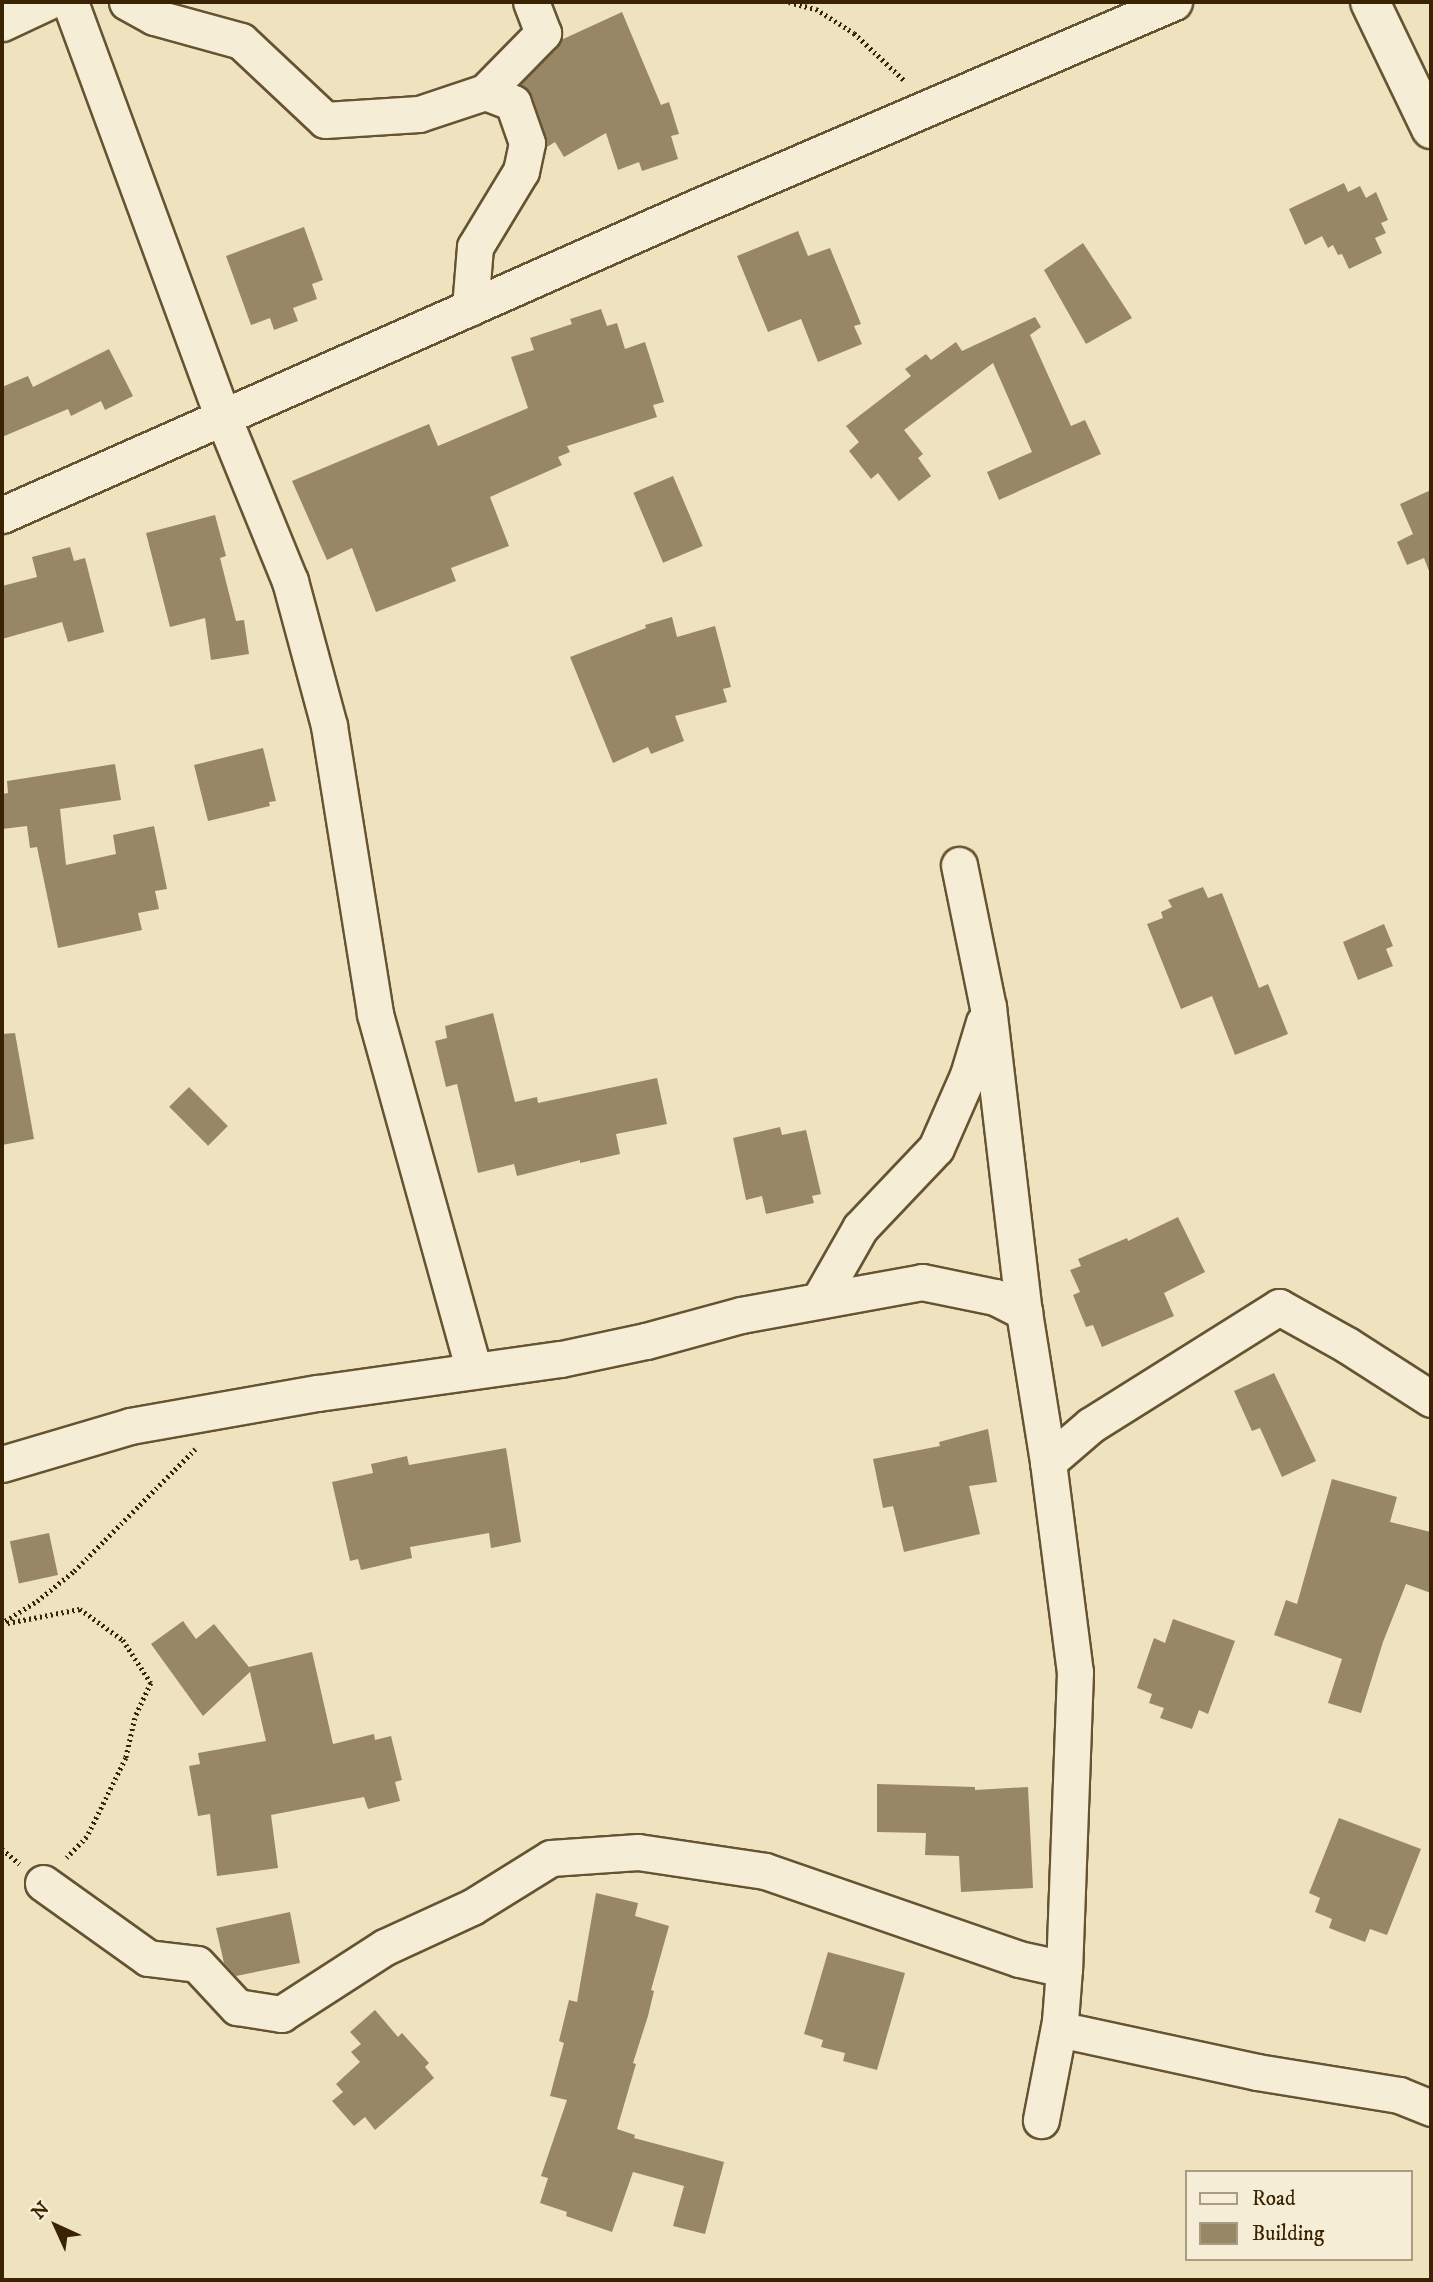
<!DOCTYPE html>
<html>
<head>
<meta charset="utf-8">
<style>
	body { margin:0 }
	#map { position:relative; width:1433px; height:2282px; overflow:hidden; background:#efe3bf; font-family:"IM FELL DW Pica",serif }
	div>[style] { position:absolute }
	[style*='--x'] { left:calc(var(--x)*1px); top:calc(var(--y)*1px); width:calc(var(--w)*1px); rotate:calc(var(--a)*1deg) }
	.building>* { inset:0; background:#988764; transform-origin:0 0 }
	.path>* { height:4.5px; margin-top:-2.25px; transform-origin:0; background:repeating-linear-gradient(90deg,#392302 0 2px,transparent 0 5.5px) }
	.roads { filter:drop-shadow(2px 0 #665331) drop-shadow(-2px 0 #665331) drop-shadow(0 2px #665331) drop-shadow(0 -2px #665331) }
	.minor>* { height:35px; margin:-17.5px; padding:0 17.5px; transform-origin:17.5px; border-radius:17.5px; background:#f5edd5 }
	.tertiary>* { height:38px; margin:-19px; padding:0 19px; transform-origin:19px; border-radius:19px; background:#f5edd5 }
	span { translate:-50% -50%; white-space:nowrap; text-align:center; line-height:1.15; -webkit-text-stroke:6px #f5edd5; paint-order:stroke }
	.frame { position:absolute; inset:0; border:4px solid #392302; pointer-events:none }
	.legend { position:absolute; left:1185px; top:2170px; width:228px; height:91px; box-sizing:border-box; background:#f5edd5; border:2px solid #aa9c81; margin:0; padding:9px 12px; list-style:none; font-size:21px; color:#392302 }
	.legend li { display:flex; align-items:center; gap:14px; height:35px }
	.legend b { width:35px; border:2px solid #aa9c81 }
	.north { position:absolute; left:21px; top:2191px; width:70px; height:70px; -webkit-text-stroke:5px #f5edd5; paint-order:stroke; rotate:315deg; font-size:19px; font-weight:700; line-height:28px; text-align:center; color:#392302 }
	.north::after { content:''; display:block; margin:auto; width:24px; height:32px; background:#392302; clip-path:polygon(50% 0,100% 100%,50% 72%,0 100%) }
</style>
</head>
<body>
<div id="map">
	<div class="building">
		<i style="clip-path:polygon(622px 12px,661px 105px,669px 102px,679px 134px,671px 136px,678px 159px,642px 171px,639px 162px,618px 170px,606px 133px,564px 157px,555px 142px,547px 147px,532px 96px,521px 84px,561px 40px)"></i>
		<i style="clip-path:polygon(1344px 183px,1348px 192px,1360px 186px,1366px 198px,1376px 192px,1388px 220px,1381px 223px,1386px 233px,1375px 238px,1382px 253px,1349px 269px,1342px 254px,1338px 255px,1333px 245px,1328px 248px,1322px 236px,1305px 245px,1289px 209px)"></i>
		<i style="clip-path:polygon(304px 227px,323px 280px,312px 284px,317px 299px,293px 308px,298px 321px,274px 330px,270px 318px,251px 325px,226px 256px)"></i>
		<i style="clip-path:polygon(798px 231px,808px 256px,830px 248px,861px 324px,854px 326px,862px 344px,818px 362px,801px 319px,768px 332px,737px 256px)"></i>
		<i style="clip-path:polygon(1083px 243px,1132px 318px,1086px 344px,1044px 270px)"></i>
		<i style="clip-path:polygon(601px 309px,607px 326px,617px 323px,625px 349px,645px 342px,664px 402px,653px 405px,657px 417px,567px 446px,570px 452px,558px 457px,562px 465px,490px 497px,509px 546px,451px 568px,456px 581px,376px 612px,352px 548px,327px 560px,292px 481px,429px 424px,438px 446px,528px 408px,511px 357px,534px 350px,530px 338px,572px 324px,570px 319px)"></i>
		<i style="clip-path:polygon(1035px 317px,1041px 327px,1030px 335px,1071px 426px,1085px 420px,1101px 454px,999px 500px,987px 472px,1032px 452px,993px 363px,904px 430px,923px 454px,918px 458px,931px 476px,899px 501px,878px 473px,871px 479px,849px 451px,859px 442px,846px 426px,911px 376px,905px 369px,926px 354px,931px 360px,956px 342px,962px 351px)"></i>
		<i style="clip-path:polygon(109px 349px,133px 396px,105px 410px,101px 401px,71px 416px,68px 409px,2px 437px,2px 387px,28px 376px,33px 387px)"></i>
		<i style="left:673px;top:476px;width:76px;height:43px;rotate:67deg"></i>
		<i style="clip-path:polygon(1431px 490px,1431px 576px,1424px 558px,1407px 565px,1397px 542px,1413px 534px,1400px 504px)"></i>
		<i style="clip-path:polygon(215px 515px,226px 556px,220px 558px,236px 621px,244px 620px,249px 654px,211px 660px,205px 618px,170px 627px,146px 533px)"></i>
		<i style="clip-path:polygon(70px 547px,74px 561px,85px 558px,104px 632px,68px 642px,62px 622px,2px 639px,2px 586px,37px 577px,32px 557px)"></i>
		<i style="clip-path:polygon(672px 617px,677px 637px,715px 626px,731px 687px,723px 689px,727px 702px,675px 716px,684px 741px,651px 754px,648px 747px,613px 763px,570px 657px,646px 628px,645px 625px)"></i>
		<i style="clip-path:polygon(263px 748px,276px 801px,269px 802px,270px 806px,208px 821px,194px 765px)"></i>
		<i style="clip-path:polygon(115px 764px,121px 800px,60px 809px,66px 865px,116px 854px,113px 835px,154px 826px,167px 889px,155px 891px,159px 909px,138px 913px,142px 930px,58px 948px,37px 847px,30px 848px,27px 826px,2px 829px,2px 794px,8px 793px,7px 781px)"></i>
		<i style="clip-path:polygon(1203px 887px,1208px 898px,1222px 893px,1259px 988px,1268px 984px,1288px 1034px,1235px 1055px,1212px 996px,1181px 1009px,1147px 924px,1163px 918px,1161px 912px,1172px 907px,1168px 900px)"></i>
		<i style="clip-path:polygon(1384px 924px,1393px 946px,1386px 949px,1393px 966px,1358px 980px,1343px 942px)"></i>
		<i style="clip-path:polygon(493px 1013px,515px 1102px,537px 1097px,538px 1103px,657px 1078px,667px 1124px,616px 1134px,620px 1154px,580px 1163px,580px 1160px,517px 1176px,514px 1164px,478px 1173px,457px 1084px,446px 1087px,435px 1041px,447px 1038px,445px 1026px)"></i>
		<i style="clip-path:polygon(15px 1033px,34px 1139px,2px 1145px,2px 1034px)"></i>
		<i style="left:189px;top:1087px;width:55px;height:28px;rotate:45deg"></i>
		<i style="clip-path:polygon(780px 1127px,782px 1135px,806px 1130px,821px 1194px,812px 1196px,814px 1203px,766px 1214px,762px 1196px,746px 1200px,733px 1138px)"></i>
		<i style="clip-path:polygon(1178px 1217px,1205px 1272px,1164px 1293px,1174px 1316px,1102px 1347px,1093px 1325px,1086px 1327px,1073px 1295px,1080px 1292px,1070px 1270px,1081px 1266px,1078px 1259px,1127px 1238px,1128px 1241px)"></i>
		<i style="clip-path:polygon(1274px 1373px,1316px 1461px,1282px 1477px,1260px 1428px,1252px 1431px,1234px 1391px)"></i>
		<i style="clip-path:polygon(988px 1429px,997px 1482px,969px 1486px,980px 1534px,904px 1552px,893px 1506px,883px 1508px,873px 1459px,940px 1446px,939px 1442px)"></i>
		<i style="clip-path:polygon(506px 1448px,521px 1542px,491px 1548px,489px 1533px,410px 1547px,412px 1558px,361px 1570px,358px 1559px,350px 1561px,332px 1482px,373px 1473px,371px 1464px,407px 1456px,409px 1465px)"></i>
		<i style="clip-path:polygon(1332px 1479px,1397px 1497px,1390px 1522px,1431px 1532px,1431px 1593px,1406px 1584px,1383px 1642px,1361px 1713px,1328px 1703px,1342px 1659px,1274px 1635px,1286px 1600px,1297px 1604px)"></i>
		<i style="left:49px;top:1533px;width:43px;height:40px;rotate:78deg"></i>
		<i style="clip-path:polygon(1173px 1619px,1235px 1641px,1208px 1714px,1199px 1710px,1192px 1729px,1160px 1718px,1164px 1708px,1149px 1703px,1152px 1694px,1137px 1688px,1154px 1638px,1165px 1643px)"></i>
		<i style="clip-path:polygon(183px 1621px,196px 1639px,214px 1624px,249px 1667px,312px 1652px,333px 1744px,374px 1734px,375px 1740px,391px 1736px,402px 1780px,395px 1782px,400px 1801px,368px 1809px,364px 1797px,271px 1815px,278px 1868px,217px 1876px,210px 1814px,198px 1816px,189px 1766px,200px 1764px,198px 1753px,266px 1741px,250px 1672px,203px 1716px,151px 1644px)"></i>
		<i style="clip-path:polygon(877px 1784px,975px 1787px,975px 1790px,1028px 1787px,1033px 1888px,961px 1892px,959px 1856px,925px 1855px,926px 1833px,877px 1832px)"></i>
		<i style="clip-path:polygon(1339px 1818px,1421px 1849px,1387px 1935px,1370px 1929px,1365px 1942px,1329px 1928px,1332px 1919px,1315px 1912px,1320px 1898px,1309px 1893px)"></i>
		<i style="clip-path:polygon(596px 1893px,638px 1903px,635px 1916px,669px 1926px,651px 1990px,654px 1991px,648px 2016px,633px 2063px,636px 2064px,617px 2129px,635px 2135px,634px 2138px,724px 2162px,705px 2234px,673px 2226px,684px 2186px,633px 2172px,612px 2232px,566px 2216px,567px 2212px,540px 2203px,548px 2178px,541px 2176px,567px 2100px,550px 2096px,564px 2043px,559px 2041px,569px 2000px,577px 2002px)"></i>
		<i style="clip-path:polygon(290px 1912px,300px 1963px,236px 1976px,224px 1963px,216px 1928px)"></i>
		<i style="clip-path:polygon(828px 1952px,905px 1973px,877px 2070px,843px 2061px,845px 2053px,821px 2047px,823px 2040px,804px 2034px)"></i>
		<i style="clip-path:polygon(375px 2010px,398px 2037px,402px 2033px,429px 2063px,425px 2067px,434px 2078px,375px 2130px,365px 2117px,354px 2126px,332px 2101px,343px 2092px,336px 2084px,360px 2062px,351px 2052px,361px 2044px,350px 2032px)"></i>
	</div>
	<div class="path">
		<i style="--x:789;--y:2;--w:28;--a:15"></i>
		<i style="--x:816;--y:9;--w:45;--a:32.3"></i>
		<i style="--x:854;--y:33;--w:70;--a:43.3"></i>
		<i style="--x:5;--y:1621;--w:38;--a:-32"></i>
		<i style="--x:37;--y:1601;--w:48;--a:-39"></i>
		<i style="--x:74;--y:1571;--w:172;--a:-45.2"></i>
		<i style="--x:2;--y:1624;--w:79;--a:-10.9"></i>
		<i style="--x:80;--y:1609;--w:53;--a:35.8"></i>
		<i style="--x:123;--y:1640;--w:51;--a:56.9"></i>
		<i style="--x:151;--y:1683;--w:38;--a:115"></i>
		<i style="--x:135;--y:1718;--w:41;--a:102.7"></i>
		<i style="--x:126;--y:1758;--w:88;--a:116.3"></i>
		<i style="--x:87;--y:1837;--w:29;--a:134"></i>
		<i style="--x:2;--y:1849;--w:23;--a:40"></i>
	</div>
	<div class="roads">
		<div class="minor">
			<i style="--x:70;--y:2;--w:442;--a:69.8"></i>
			<i style="--x:223;--y:417;--w:177;--a:67.8"></i>
			<i style="--x:290;--y:581;--w:150;--a:74.9"></i>
			<i style="--x:329;--y:726;--w:292;--a:80.9"></i>
			<i style="--x:375;--y:1014;--w:370;--a:74.5"></i>
			<i style="--x:127;--y:2;--w:31;--a:29"></i>
			<i style="--x:154;--y:17;--w:90;--a:15.4"></i>
			<i style="--x:241;--y:41;--w:115;--a:43.2"></i>
			<i style="--x:325;--y:120;--w:94;--a:-3.7"></i>
			<i style="--x:419;--y:114;--w:70;--a:-18.4"></i>
			<i style="--x:485;--y:92;--w:30;--a:21"></i>
			<i style="--x:513;--y:103;--w:42;--a:70.7"></i>
			<i style="--x:527;--y:143;--w:29;--a:102"></i>
			<i style="--x:521;--y:171;--w:89;--a:121.2"></i>
			<i style="--x:475;--y:247;--w:61;--a:94.7"></i>
			<i style="--x:2;--y:23;--w:50;--a:-25"></i>
			<i style="--x:485;--y:92;--w:83;--a:-45.5"></i>
			<i style="--x:543;--y:33;--w:33;--a:-111"></i>
			<i style="--x:2;--y:515;--w:762;--a:-23.91"></i>
			<i style="--x:699;--y:206;--w:517;--a:-23.24"></i>
			<i style="--x:959;--y:865;--w:145;--a:78.5"></i>
			<i style="--x:988;--y:1007;--w:307;--a:83.3"></i>
			<i style="--x:1024;--y:1312;--w:152;--a:80.9"></i>
			<i style="--x:1048;--y:1462;--w:212;--a:82.7"></i>
			<i style="--x:1075;--y:1672;--w:297;--a:92.1"></i>
			<i style="--x:1064;--y:1969;--w:52;--a:94.4"></i>
			<i style="--x:1060;--y:2021;--w:101;--a:100.9"></i>
			<i style="--x:819;--y:1300;--w:83;--a:-60.3"></i>
			<i style="--x:860;--y:1228;--w:110;--a:-46.5"></i>
			<i style="--x:936;--y:1148;--w:80;--a:-66.3"></i>
			<i style="--x:968;--y:1075;--w:55;--a:-73.2"></i>
			<i style="--x:1048;--y:1462;--w:57;--a:-40.7"></i>
			<i style="--x:1091;--y:1425;--w:222;--a:-32.1"></i>
			<i style="--x:1279;--y:1307;--w:78;--a:29.2"></i>
			<i style="--x:1347;--y:1345;--w:100;--a:32.7"></i>
			<i style="--x:2;--y:1464;--w:134;--a:-16.5"></i>
			<i style="--x:130;--y:1426;--w:191;--a:-10"></i>
			<i style="--x:318;--y:1393;--w:245;--a:-8"></i>
			<i style="--x:561;--y:1359;--w:87;--a:-12"></i>
			<i style="--x:646;--y:1341;--w:98;--a:-15.3"></i>
			<i style="--x:741;--y:1315;--w:184;--a:-10.3"></i>
			<i style="--x:922;--y:1282;--w:75;--a:11.6"></i>
			<i style="--x:995;--y:1297;--w:33;--a:27"></i>
			<i style="--x:43;--y:1883;--w:129;--a:35.5"></i>
			<i style="--x:148;--y:1958;--w:49;--a:7"></i>
			<i style="--x:197;--y:1964;--w:59;--a:47.1"></i>
			<i style="--x:237;--y:2007;--w:45;--a:9"></i>
			<i style="--x:281;--y:2014;--w:124;--a:-32.8"></i>
			<i style="--x:385;--y:1947;--w:96;--a:-24.7"></i>
			<i style="--x:472;--y:1907;--w:93;--a:-31.8"></i>
			<i style="--x:551;--y:1858;--w:87;--a:-3.9"></i>
			<i style="--x:638;--y:1852;--w:128;--a:8.5"></i>
			<i style="--x:765;--y:1871;--w:269;--a:19.1"></i>
			<i style="--x:1019;--y:1959;--w:46;--a:12.5"></i>
			<i style="--x:1077;--y:2033;--w:184;--a:12.2"></i>
			<i style="--x:1257;--y:2072;--w:144;--a:9.2"></i>
			<i style="--x:1399;--y:2095;--w:35;--a:22"></i>
		</div>
		<div class="tertiary">
			<i style="--x:1370;--y:2;--w:141;--a:64.3"></i>
		</div>
	</div>
	<div class="frame"></div>
	<ul class="legend">
	<li><b style="height:9px;background:#f5edd5"></b>Road</li>
	<li><b style="height:19px;background:#988764"></b>Building</li>
	</ul>
	<div class="north">N</div>
</div>
</body>
</html>
